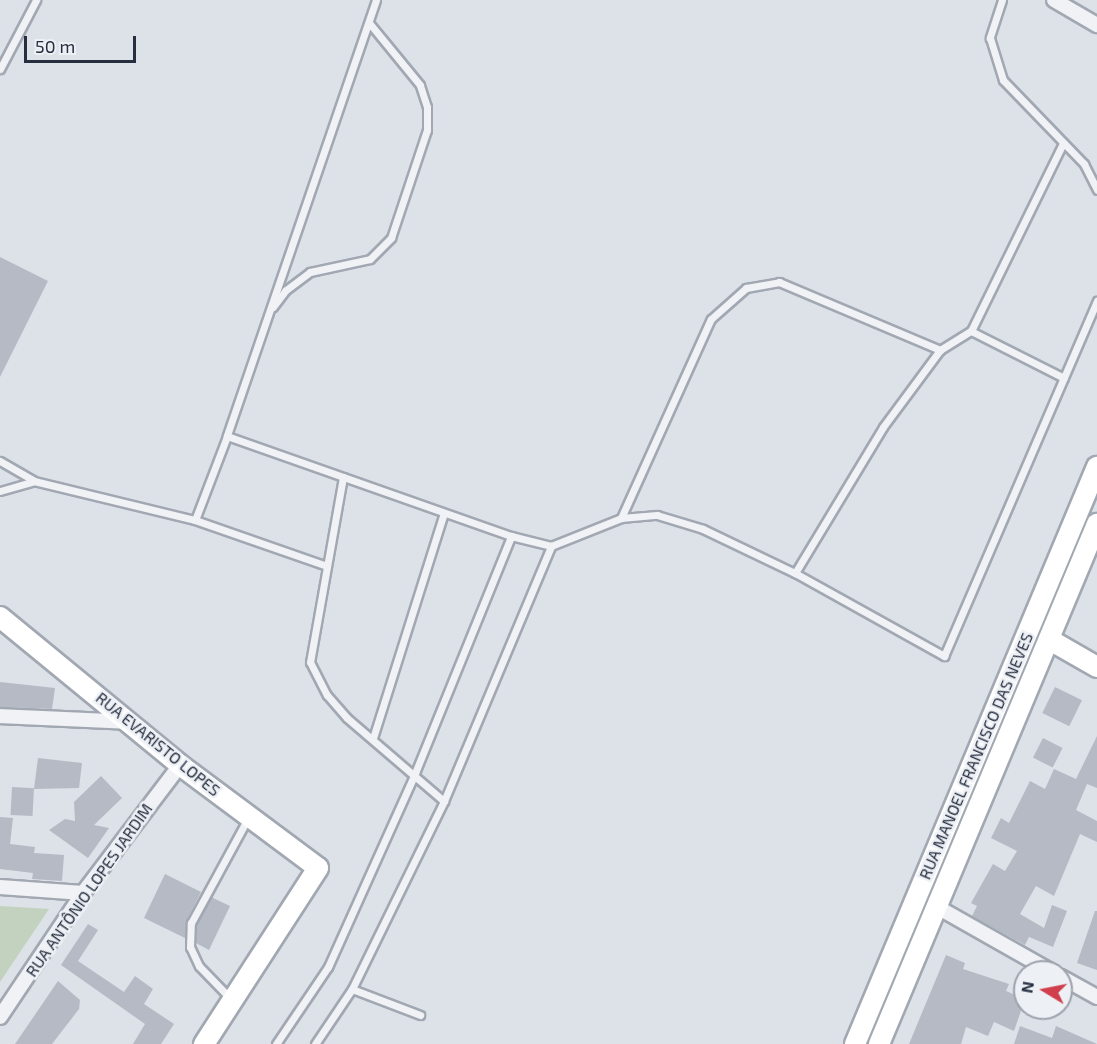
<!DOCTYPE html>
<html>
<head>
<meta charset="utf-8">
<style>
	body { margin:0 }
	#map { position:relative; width:1097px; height:1044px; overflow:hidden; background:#dde1e8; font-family:"Exo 2",sans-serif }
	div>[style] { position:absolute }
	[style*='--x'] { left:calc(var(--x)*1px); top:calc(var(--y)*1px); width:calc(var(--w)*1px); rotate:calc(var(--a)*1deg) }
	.green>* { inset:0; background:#c2d2be }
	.building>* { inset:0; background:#b5bac5; transform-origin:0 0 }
	.roads { filter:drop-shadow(2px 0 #a2a8b2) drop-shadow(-2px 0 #a2a8b2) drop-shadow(0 2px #a2a8b2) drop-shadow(0 -2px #a2a8b2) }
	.lane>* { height:7px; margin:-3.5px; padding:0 3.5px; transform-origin:3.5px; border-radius:3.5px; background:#f0f2f6 }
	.street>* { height:14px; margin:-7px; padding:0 7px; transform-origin:7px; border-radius:7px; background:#f0f2f6 }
	.secondary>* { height:20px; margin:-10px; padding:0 10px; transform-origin:10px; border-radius:10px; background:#fff }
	span { translate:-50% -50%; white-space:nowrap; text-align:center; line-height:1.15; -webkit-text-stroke:5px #edf0f5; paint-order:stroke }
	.street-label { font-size:16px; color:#262e3f }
	.north { position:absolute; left:1013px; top:960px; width:60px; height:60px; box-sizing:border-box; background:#edf0f5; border:2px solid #9da2ac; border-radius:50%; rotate:280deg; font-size:16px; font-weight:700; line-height:24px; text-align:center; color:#262e3f }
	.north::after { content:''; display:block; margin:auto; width:21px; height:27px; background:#d13e4c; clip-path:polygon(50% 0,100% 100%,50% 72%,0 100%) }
	.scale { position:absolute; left:24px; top:36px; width:112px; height:27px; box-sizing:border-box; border:3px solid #262e3f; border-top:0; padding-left:8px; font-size:18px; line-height:21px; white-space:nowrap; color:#262e3f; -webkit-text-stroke:4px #edf0f5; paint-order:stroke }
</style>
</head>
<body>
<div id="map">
	<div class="green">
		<i style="clip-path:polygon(0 906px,49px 909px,0 982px)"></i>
	</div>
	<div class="building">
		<i style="clip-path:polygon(0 257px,48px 281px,0 377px)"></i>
		<i style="clip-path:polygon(0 682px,55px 688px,52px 709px,0 707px)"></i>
		<i style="left:1055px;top:687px;width:30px;height:29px;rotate:26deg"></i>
		<i style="clip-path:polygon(1097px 736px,1097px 788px,1087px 784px,1076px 810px,1097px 821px,1097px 842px,1080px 834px,1054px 896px,1036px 886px,1020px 914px,1044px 928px,1052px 905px,1067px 911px,1053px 947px,1029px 937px,1025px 945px,972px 916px,977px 906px,971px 903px,993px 864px,1005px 871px,1017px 851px,991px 838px,1001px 818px,1009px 823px,1030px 781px,1045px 789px,1054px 769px,1076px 779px)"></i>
		<i style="left:1043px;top:738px;width:22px;height:22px;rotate:27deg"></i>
		<i style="clip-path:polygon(38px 758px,82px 763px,79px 788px,34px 789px)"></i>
		<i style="clip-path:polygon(101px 776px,122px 798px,94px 825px,109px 828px,88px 858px,49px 830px,65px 819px,75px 821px,74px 802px)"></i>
		<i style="left:12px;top:787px;width:22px;height:28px;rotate:3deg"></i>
		<i style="clip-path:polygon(0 817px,13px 818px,10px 844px,35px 847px,34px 853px,64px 855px,62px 881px,32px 879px,33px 873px,0 869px)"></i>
		<i style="clip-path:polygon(165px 874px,201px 892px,186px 921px,185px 938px,144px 918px)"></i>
		<i style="clip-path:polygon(211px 897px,230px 906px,209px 950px,196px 943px,197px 925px)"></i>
		<i style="clip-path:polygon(1095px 911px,1097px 911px,1097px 970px,1077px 963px)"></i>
		<i style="clip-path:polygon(88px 924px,98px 930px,78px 961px,124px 992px,135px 976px,153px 989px,144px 1004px,174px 1024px,161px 1044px,133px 1044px,145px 1024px,61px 965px)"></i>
		<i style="clip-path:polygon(946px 955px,965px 963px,963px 969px,1009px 984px,1006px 991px,1025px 999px,1014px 1031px,994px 1022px,988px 1036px,966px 1027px,961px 1044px,909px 1044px)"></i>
		<i style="clip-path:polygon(58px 981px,80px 1000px,79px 1009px,52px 1044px,15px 1044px)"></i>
		<i style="clip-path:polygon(1020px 1026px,1052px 1038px,1056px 1026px,1097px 1044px,1014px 1044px)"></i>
	</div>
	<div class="roads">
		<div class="lane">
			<i style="--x:376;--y:0;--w:461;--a:108.9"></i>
			<i style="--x:227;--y:436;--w:301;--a:19.4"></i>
			<i style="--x:511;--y:536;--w:41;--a:14"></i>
			<i style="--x:551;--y:546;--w:75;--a:-21.8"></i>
			<i style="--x:621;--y:518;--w:36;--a:-5"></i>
			<i style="--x:657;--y:515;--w:48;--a:16.9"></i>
			<i style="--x:703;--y:529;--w:102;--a:25.6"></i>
			<i style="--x:795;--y:573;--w:171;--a:29.1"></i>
			<i style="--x:944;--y:656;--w:387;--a:-66.7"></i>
			<i style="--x:1002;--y:0;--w:40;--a:108"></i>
			<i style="--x:990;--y:38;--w:44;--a:72.8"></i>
			<i style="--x:1003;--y:80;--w:117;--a:46"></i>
			<i style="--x:1084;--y:164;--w:29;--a:63"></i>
			<i style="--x:0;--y:69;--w:78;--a:-62.4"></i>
			<i style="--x:273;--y:307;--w:21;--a:-53"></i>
			<i style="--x:286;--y:290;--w:30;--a:-37"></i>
			<i style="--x:310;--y:272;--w:61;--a:-12.2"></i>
			<i style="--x:370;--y:259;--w:30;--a:-45"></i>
			<i style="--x:391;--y:238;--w:114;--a:-71.6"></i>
			<i style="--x:427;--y:130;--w:23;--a:-90"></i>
			<i style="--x:427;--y:107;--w:23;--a:-108"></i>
			<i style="--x:420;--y:85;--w:79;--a:-129.3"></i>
			<i style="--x:971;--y:331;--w:104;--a:26.8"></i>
			<i style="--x:0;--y:461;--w:39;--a:30"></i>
			<i style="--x:343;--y:477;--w:188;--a:100.1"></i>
			<i style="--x:310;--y:662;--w:37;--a:63"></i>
			<i style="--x:327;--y:695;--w:30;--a:49"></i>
			<i style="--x:347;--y:718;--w:128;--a:40.6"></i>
			<i style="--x:0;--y:491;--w:35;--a:-16"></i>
			<i style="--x:34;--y:481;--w:166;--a:13.6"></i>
			<i style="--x:195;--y:520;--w:90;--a:-69.1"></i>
			<i style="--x:621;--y:518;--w:218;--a:-65.7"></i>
			<i style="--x:711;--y:319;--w:47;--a:-41.5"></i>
			<i style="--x:746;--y:288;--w:34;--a:-10"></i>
			<i style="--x:779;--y:282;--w:175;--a:22.9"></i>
			<i style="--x:195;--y:520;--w:137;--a:19.2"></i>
			<i style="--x:795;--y:573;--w:170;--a:-58.9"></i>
			<i style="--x:883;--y:427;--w:96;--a:-53.5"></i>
			<i style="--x:940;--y:350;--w:36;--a:-32"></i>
			<i style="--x:971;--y:331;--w:209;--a:-63.9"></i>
			<i style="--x:373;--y:738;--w:236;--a:-72.5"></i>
			<i style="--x:352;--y:989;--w:73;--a:20.9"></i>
			<i style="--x:231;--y:999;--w:46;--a:-134.1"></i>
			<i style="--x:199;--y:966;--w:21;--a:-115"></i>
			<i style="--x:190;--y:947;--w:24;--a:-88"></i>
			<i style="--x:191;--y:923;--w:119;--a:-61.5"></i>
			<i style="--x:276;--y:1044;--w:93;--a:-56"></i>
			<i style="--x:328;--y:967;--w:213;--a:-65.8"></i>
			<i style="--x:415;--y:773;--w:256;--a:-67.9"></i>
			<i style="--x:315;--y:1044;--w:66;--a:-56.1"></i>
			<i style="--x:352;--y:989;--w:209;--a:-63.9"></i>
			<i style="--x:444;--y:801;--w:277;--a:-67.2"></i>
		</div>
		<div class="street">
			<i style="--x:1054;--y:0;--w:50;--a:30.2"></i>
			<i style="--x:0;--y:716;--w:130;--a:2.6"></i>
			<i style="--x:0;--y:887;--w:83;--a:4.1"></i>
			<i style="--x:939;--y:908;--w:130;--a:29.5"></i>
			<i style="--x:1061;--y:977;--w:41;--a:29.1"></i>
			<i style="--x:0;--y:1017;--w:149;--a:-56.2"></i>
			<i style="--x:83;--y:893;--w:161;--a:-52.8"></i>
		</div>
		<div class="secondary">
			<i style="--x:0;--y:617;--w:233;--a:39.4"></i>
			<i style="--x:180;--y:765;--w:172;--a:36.7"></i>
			<i style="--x:318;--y:868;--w:210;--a:122.9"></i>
			<i style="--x:1050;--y:640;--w:54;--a:29.9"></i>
			<i style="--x:855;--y:1044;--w:626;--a:-67.25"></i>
			<i style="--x:879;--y:1044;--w:564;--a:-67.26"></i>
		</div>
	</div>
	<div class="street-label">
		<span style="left:158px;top:744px;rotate:39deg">RUA EVARISTO LOPES</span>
		<span style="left:976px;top:756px;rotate:-67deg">RUA MANOEL FRANCISCO DAS NEVES</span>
		<span style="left:89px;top:890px;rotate:-55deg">RUA ANTÔNIO LOPES JARDIM</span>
	</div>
	<div class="north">N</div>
	<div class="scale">50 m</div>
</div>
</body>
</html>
